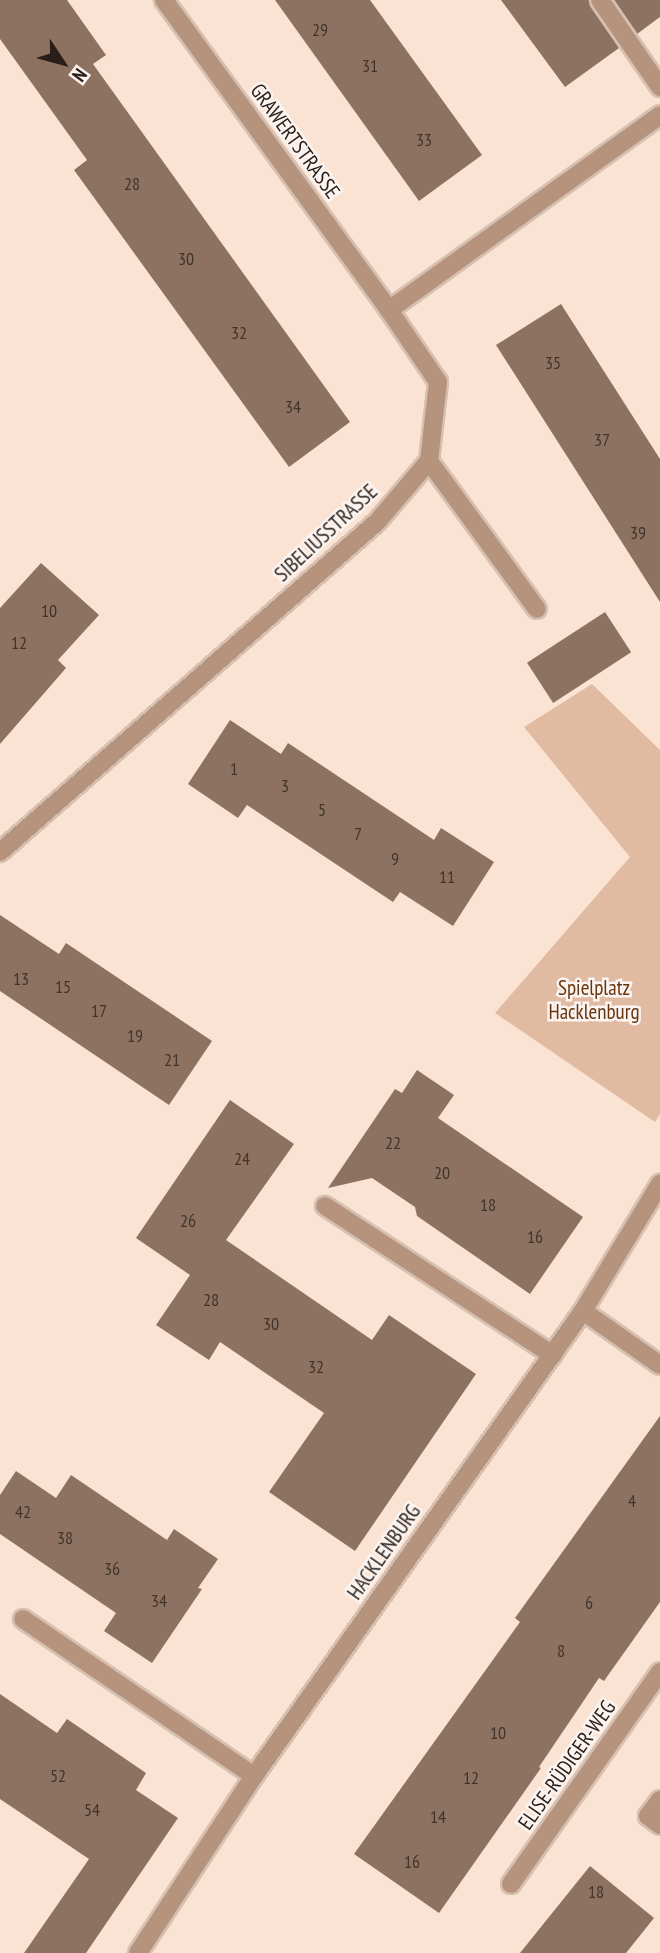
<!DOCTYPE html>
<html>
<head>
<meta charset="utf-8">
<style>
	body { margin:0 }
	#map { position:relative; width:660px; height:1953px; overflow:hidden; background:#fbe3d4; font-family:"PT Sans Narrow",sans-serif }
	div>[style] { position:absolute }
	[style*='--x'] { left:calc(var(--x)*1px); top:calc(var(--y)*1px); width:calc(var(--w)*1px); rotate:calc(var(--a)*1deg) }
	.green>* { inset:0; background:#e1baa2 }
	.building>* { inset:0; background:#8d7262; transform-origin:0 0 }
	.roads { filter:drop-shadow(2px 0 #d5c0b2) drop-shadow(-2px 0 #d5c0b2) drop-shadow(0 2px #d5c0b2) drop-shadow(0 -2px #d5c0b2) }
	.service>* { height:18px; margin:-9px; padding:0 9px; transform-origin:9px; border-radius:9px; background:#b6937d }
	.minor>* { height:18px; margin:-9px; padding:0 9px; transform-origin:9px; border-radius:9px; background:#b6937d }
	span { translate:-50% -50%; white-space:nowrap; text-align:center; line-height:1.15; -webkit-text-stroke:5px #fbf4f1; paint-order:stroke }
	.number-label { font-size:18px; color:#42342a }
	.number-label span { -webkit-text-stroke-width:0 }
	.street-label { font-size:21px; color:#291f18 }
	.park-label { font-size:21px; color:#67350f }
	.north { position:absolute; left:28px; top:28px; width:70px; height:70px; -webkit-text-stroke:5px #fbf4f1; paint-order:stroke; rotate:126deg; font-size:19px; font-weight:700; line-height:28px; text-align:center; color:#291f18 }
	.north::after { content:''; display:block; margin:auto; width:24px; height:32px; background:#291f18; clip-path:polygon(50% 0,100% 100%,50% 72%,0 100%) }
</style>
</head>
<body>
<div id="map">
	<div class="green">
		<i style="clip-path:polygon(592px 684px,660px 750px,660px 1114px,655px 1122px,495px 1013px,630px 857px,524px 727px)"></i>
	</div>
	<div class="building">
		<i style="clip-path:polygon(0 0,67px 0,106px 55px,93px 64px,350px 422px,289px 467px,74px 170px,87px 160px,0 39px)"></i>
		<i style="clip-path:polygon(275px 0,370px 0,482px 155px,419px 201px)"></i>
		<i style="clip-path:polygon(501px 0,589px 0,619px 48px,565px 87px)"></i>
		<i style="clip-path:polygon(614px 0,660px 0,660px 17px,637px 34px)"></i>
		<i style="clip-path:polygon(561px 304px,660px 459px,660px 602px,496px 345px)"></i>
		<i style="clip-path:polygon(41px 563px,99px 615px,58px 660px,66px 668px,0 744px,0 608px)"></i>
		<i style="left:605px;top:612px;width:48px;height:93px;rotate:57deg"></i>
		<i style="clip-path:polygon(230px 720px,281px 754px,288px 743px,434px 840px,441px 828px,494px 862px,453px 926px,400px 892px,393px 902px,247px 805px,238px 818px,188px 784px)"></i>
		<i style="clip-path:polygon(0 915px,59px 954px,66px 943px,212px 1041px,169px 1105px,0 991px)"></i>
		<i style="clip-path:polygon(417px 1070px,454px 1095px,438px 1118px,583px 1217px,530px 1294px,417px 1216px,415px 1207px,372px 1178px,328px 1188px,395px 1089px,402px 1093px)"></i>
		<i style="clip-path:polygon(230px 1100px,294px 1144px,226px 1240px,372px 1340px,389px 1315px,476px 1374px,355px 1551px,269px 1492px,324px 1413px,220px 1342px,209px 1360px,156px 1325px,190px 1275px,136px 1238px)"></i>
		<i style="clip-path:polygon(660px 1416px,660px 1602px,604px 1681px,599px 1678px,539px 1767px,541px 1768px,439px 1913px,354px 1854px,520px 1622px,515px 1618px)"></i>
		<i style="clip-path:polygon(16px 1471px,56px 1498px,71px 1475px,167px 1540px,174px 1529px,218px 1559px,198px 1588px,202px 1589px,152px 1663px,104px 1631px,116px 1613px,0 1534px,0 1495px)"></i>
		<i style="clip-path:polygon(0 1694px,57px 1733px,67px 1719px,146px 1773px,136px 1790px,178px 1818px,86px 1953px,24px 1953px,89px 1859px,0 1799px)"></i>
		<i style="clip-path:polygon(590px 1866px,654px 1918px,626px 1953px,520px 1953px)"></i>
	</div>
	<div class="roads">
		<div class="service">
			<i style="--x:600;--y:0;--w:106;--a:55.4"></i>
			<i style="--x:429;--y:461;--w:183;--a:53.9"></i>
			<i style="--x:325;--y:1206;--w:272;--a:33.2"></i>
			<i style="--x:23;--y:1619;--w:279;--a:34.2"></i>
			<i style="--x:660;--y:1800;--w:20;--a:127"></i>
			<i style="--x:648;--y:1816;--w:15;--a:37"></i>
			<i style="--x:511;--y:1884;--w:259;--a:-54.9"></i>
		</div>
		<div class="minor">
			<i style="--x:164;--y:0;--w:383;--a:54"></i>
			<i style="--x:0;--y:852;--w:501;--a:-41.2"></i>
			<i style="--x:377;--y:522;--w:80;--a:-49.6"></i>
			<i style="--x:429;--y:461;--w:80;--a:-83.5"></i>
			<i style="--x:438;--y:382;--w:87;--a:-124.2"></i>
			<i style="--x:389;--y:310;--w:334;--a:-35.7"></i>
			<i style="--x:583;--y:1311;--w:94;--a:35"></i>
			<i style="--x:138;--y:1953;--w:212;--a:-56.8"></i>
			<i style="--x:254;--y:1776;--w:570;--a:-54.72"></i>
			<i style="--x:583;--y:1311;--w:149;--a:-58.8"></i>
		</div>
	</div>
	<div class="number-label">
		<span style="left:320px;top:30px">29</span>
		<span style="left:370px;top:66px">31</span>
		<span style="left:424px;top:140px">33</span>
		<span style="left:132px;top:184px">28</span>
		<span style="left:186px;top:259px">30</span>
		<span style="left:239px;top:333px">32</span>
		<span style="left:553px;top:363px">35</span>
		<span style="left:293px;top:407px">34</span>
		<span style="left:602px;top:440px">37</span>
		<span style="left:638px;top:533px">39</span>
		<span style="left:49px;top:611px">10</span>
		<span style="left:19px;top:643px">12</span>
		<span style="left:234px;top:769px">1</span>
		<span style="left:285px;top:786px">3</span>
		<span style="left:322px;top:810px">5</span>
		<span style="left:358px;top:834px">7</span>
		<span style="left:395px;top:859px">9</span>
		<span style="left:447px;top:877px">11</span>
		<span style="left:21px;top:979px">13</span>
		<span style="left:63px;top:987px">15</span>
		<span style="left:99px;top:1011px">17</span>
		<span style="left:135px;top:1036px">19</span>
		<span style="left:172px;top:1060px">21</span>
		<span style="left:393px;top:1143px">22</span>
		<span style="left:242px;top:1159px">24</span>
		<span style="left:442px;top:1173px">20</span>
		<span style="left:488px;top:1205px">18</span>
		<span style="left:188px;top:1221px">26</span>
		<span style="left:535px;top:1237px">16</span>
		<span style="left:211px;top:1300px">28</span>
		<span style="left:271px;top:1324px">30</span>
		<span style="left:316px;top:1367px">32</span>
		<span style="left:632px;top:1501px">4</span>
		<span style="left:23px;top:1512px">42</span>
		<span style="left:65px;top:1538px">38</span>
		<span style="left:112px;top:1569px">36</span>
		<span style="left:159px;top:1601px">34</span>
		<span style="left:589px;top:1603px">6</span>
		<span style="left:561px;top:1651px">8</span>
		<span style="left:498px;top:1733px">10</span>
		<span style="left:58px;top:1776px">52</span>
		<span style="left:471px;top:1778px">12</span>
		<span style="left:92px;top:1810px">54</span>
		<span style="left:438px;top:1817px">14</span>
		<span style="left:412px;top:1862px">16</span>
		<span style="left:596px;top:1892px">18</span>
	</div>
	<div class="street-label">
		<span style="left:295px;top:141px;rotate:54deg">GRAWERTSTRASSE</span>
		<span style="left:326px;top:533px;rotate:-43deg">SIBELIUSSTRASSE</span>
		<span style="left:384px;top:1552px;rotate:-55deg">HACKLENBURG</span>
		<span style="left:567px;top:1765px;rotate:-55deg">ELISE-RÜDIGER-WEG</span>
	</div>
	<div class="park-label">
		<span style="left:594px;top:1000px">Spielplatz<br>Hacklenburg</span>
	</div>
	<div class="north">N</div>
</div>
</body>
</html>
